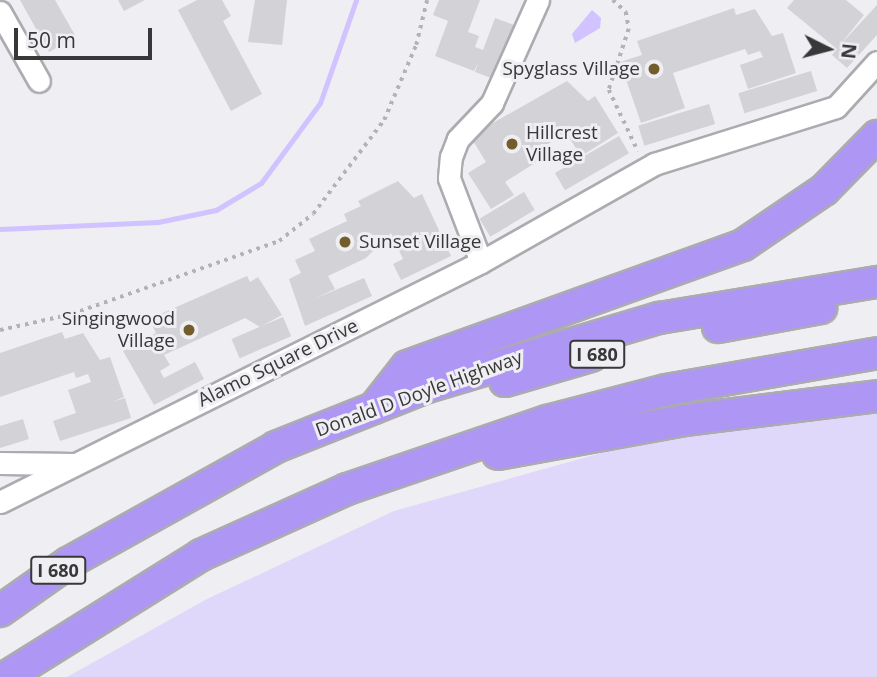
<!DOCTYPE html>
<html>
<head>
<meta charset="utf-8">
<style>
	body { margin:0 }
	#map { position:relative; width:877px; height:677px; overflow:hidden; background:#efeef2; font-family:"Open Sans",sans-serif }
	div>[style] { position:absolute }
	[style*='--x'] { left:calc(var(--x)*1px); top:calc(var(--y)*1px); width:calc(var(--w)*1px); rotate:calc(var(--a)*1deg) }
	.green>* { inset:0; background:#dfd8fb }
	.water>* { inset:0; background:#d0c3ff }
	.stream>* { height:5px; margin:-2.5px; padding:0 2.5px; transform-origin:2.5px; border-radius:2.5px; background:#d0c3ff }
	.building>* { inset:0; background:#d3d2d6; transform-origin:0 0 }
	.path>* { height:3.5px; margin-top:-1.75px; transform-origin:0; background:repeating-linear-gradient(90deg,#b3b2b5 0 3.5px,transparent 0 8.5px) }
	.roads { filter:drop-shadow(2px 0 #acabaf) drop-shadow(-2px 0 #acabaf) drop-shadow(0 2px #acabaf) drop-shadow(0 -2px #acabaf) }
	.minor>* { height:21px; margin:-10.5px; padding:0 10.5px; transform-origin:10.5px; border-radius:10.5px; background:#fff }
	.highway>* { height:30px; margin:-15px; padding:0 15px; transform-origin:15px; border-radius:15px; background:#ae96f5 }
	.dots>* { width:19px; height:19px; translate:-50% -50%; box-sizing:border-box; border:4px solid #efeef2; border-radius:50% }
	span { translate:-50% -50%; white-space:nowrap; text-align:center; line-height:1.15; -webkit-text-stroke:6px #efeef2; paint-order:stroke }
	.shield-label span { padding:2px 5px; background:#efeef2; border:2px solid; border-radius:5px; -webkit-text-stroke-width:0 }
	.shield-label { font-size:18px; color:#383839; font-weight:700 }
	.poi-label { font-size:19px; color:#383839 }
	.right { translate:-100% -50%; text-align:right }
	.left { translate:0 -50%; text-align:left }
	.street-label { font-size:19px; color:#383839 }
	.north { position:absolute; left:793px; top:14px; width:70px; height:70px; -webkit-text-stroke:5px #efeef2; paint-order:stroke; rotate:96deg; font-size:19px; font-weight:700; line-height:28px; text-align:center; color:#383839 }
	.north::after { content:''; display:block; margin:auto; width:24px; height:32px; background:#383839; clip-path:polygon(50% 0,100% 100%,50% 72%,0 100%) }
	.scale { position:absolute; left:14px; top:28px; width:138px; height:32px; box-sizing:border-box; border:4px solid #383839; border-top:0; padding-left:9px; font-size:21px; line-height:24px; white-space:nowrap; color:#383839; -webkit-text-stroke:5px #efeef2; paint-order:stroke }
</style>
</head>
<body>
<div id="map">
	<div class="green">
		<i style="clip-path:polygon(877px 409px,877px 677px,67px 677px,207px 599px,394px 511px,630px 445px)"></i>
	</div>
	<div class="water">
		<i style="clip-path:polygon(592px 10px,601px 18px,600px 28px,575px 43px,572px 34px)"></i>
	</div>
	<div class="stream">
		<i style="--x:0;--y:229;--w:158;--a:-2.5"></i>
		<i style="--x:158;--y:222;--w:59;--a:-11.7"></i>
		<i style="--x:216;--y:210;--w:52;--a:-31"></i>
		<i style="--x:261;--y:183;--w:99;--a:-53.6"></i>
		<i style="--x:320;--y:103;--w:109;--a:-70.7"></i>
	</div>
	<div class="building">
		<i style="clip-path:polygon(20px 0,55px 0,76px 37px,49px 52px)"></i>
		<i style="clip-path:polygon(118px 0,145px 0,124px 11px)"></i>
		<i style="clip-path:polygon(197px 0,222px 0,231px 16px,223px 21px,262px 94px,231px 111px,178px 10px)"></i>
		<i style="clip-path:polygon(255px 0,287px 0,282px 45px,248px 42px)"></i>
		<i style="clip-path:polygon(439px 0,480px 0,468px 32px,479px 36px,475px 47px,483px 50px,495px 18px,514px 25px,494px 79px,475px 72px,478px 63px,474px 71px,435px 56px,448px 21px,433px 15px)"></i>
		<i style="clip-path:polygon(794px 0,846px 0,864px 15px,840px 45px,877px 5px,877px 35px,847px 68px,832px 55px,837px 49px,787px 8px)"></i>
		<i style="clip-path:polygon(734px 8px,736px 15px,755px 9px,772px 36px,783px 33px,796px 73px,748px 89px,740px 65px,763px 57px,760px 51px,748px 55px,745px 49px,673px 73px,685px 108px,641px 123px,620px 62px,642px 55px,637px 41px)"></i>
		<i style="left:811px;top:71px;width:21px;height:76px;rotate:73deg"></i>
		<i style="clip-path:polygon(567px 81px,588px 101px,595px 96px,618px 133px,581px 156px,566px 133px,535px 152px,540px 160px,505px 182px,514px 195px,491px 209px,468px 173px,486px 162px,470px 136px)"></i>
		<i style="left:709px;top:104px;width:21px;height:74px;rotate:73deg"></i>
		<i style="left:619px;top:136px;width:20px;height:74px;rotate:60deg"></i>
		<i style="clip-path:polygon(398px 181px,414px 198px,422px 194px,451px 256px,401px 280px,393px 264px,403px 259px,391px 233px,366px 258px,328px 276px,335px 289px,314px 299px,364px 278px,372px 296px,305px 326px,289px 279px,301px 273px,295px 260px,315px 251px,309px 239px,347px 221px,344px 214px,361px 206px,358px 201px)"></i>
		<i style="left:524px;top:192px;width:21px;height:52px;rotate:59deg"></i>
		<i style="clip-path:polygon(247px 276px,250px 282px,258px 277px,282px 315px,260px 327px,245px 318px,164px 355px,170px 365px,160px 371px,164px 378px,195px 362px,204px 379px,154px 405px,123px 351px,156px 333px,149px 319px)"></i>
		<i style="left:283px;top:317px;width:21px;height:56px;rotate:67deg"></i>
		<i style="clip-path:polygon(62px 332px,65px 339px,83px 333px,100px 360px,110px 357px,124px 397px,113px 402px,125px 398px,131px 418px,60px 441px,53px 421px,76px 413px,68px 390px,91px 382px,88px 374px,76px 378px,74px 372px,0 397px,0 353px)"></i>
		<i style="clip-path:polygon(23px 419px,29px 439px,0 448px,0 426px)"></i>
	</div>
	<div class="path">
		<i style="--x:613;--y:0;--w:18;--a:43"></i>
		<i style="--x:626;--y:12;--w:17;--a:80"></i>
		<i style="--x:629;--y:29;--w:64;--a:108.2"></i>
		<i style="--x:609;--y:90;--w:68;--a:64.6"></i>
		<i style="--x:0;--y:330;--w:74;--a:-12.5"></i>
		<i style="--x:72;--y:314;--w:219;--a:-19.4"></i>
		<i style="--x:279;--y:241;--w:43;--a:-38.5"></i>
		<i style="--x:313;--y:214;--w:118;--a:-52.9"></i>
		<i style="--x:384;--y:120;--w:82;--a:-66.9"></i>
		<i style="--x:416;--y:45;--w:46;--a:-76.3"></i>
	</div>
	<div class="roads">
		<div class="minor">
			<i style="--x:0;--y:12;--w:79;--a:60.5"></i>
			<i style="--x:481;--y:262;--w:90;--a:-110.9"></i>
			<i style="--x:449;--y:178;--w:21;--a:-85"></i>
			<i style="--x:451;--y:157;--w:19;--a:-69"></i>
			<i style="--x:458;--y:139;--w:50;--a:-46.6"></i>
			<i style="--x:492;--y:103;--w:113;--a:-65.9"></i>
			<i style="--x:0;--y:463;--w:75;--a:0.8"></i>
			<i style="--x:0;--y:502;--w:538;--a:-26.52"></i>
			<i style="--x:481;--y:262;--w:199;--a:-29.5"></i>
			<i style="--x:654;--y:164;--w:191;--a:-17.4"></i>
			<i style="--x:836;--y:107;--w:61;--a:-47.7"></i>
		</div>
		<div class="highway">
			<i style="--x:718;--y:327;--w:105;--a:-10.5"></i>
			<i style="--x:505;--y:381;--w:90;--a:-16.2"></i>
			<i style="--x:374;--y:408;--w:53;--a:-51.8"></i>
			<i style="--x:407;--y:366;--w:357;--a:-19.8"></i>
			<i style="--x:743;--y:245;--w:98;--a:-34.2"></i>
			<i style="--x:824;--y:190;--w:76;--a:-45.5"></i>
			<i style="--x:498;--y:454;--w:190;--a:-10.3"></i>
			<i style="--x:685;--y:420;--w:193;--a:-7.1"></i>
			<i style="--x:0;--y:611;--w:83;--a:-35.2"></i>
			<i style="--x:68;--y:563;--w:238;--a:-29.1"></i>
			<i style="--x:276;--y:447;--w:162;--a:-21.7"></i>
			<i style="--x:427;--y:387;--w:242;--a:-16.6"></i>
			<i style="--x:659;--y:318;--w:221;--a:-9.4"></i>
			<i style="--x:6;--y:677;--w:230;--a:-32"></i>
			<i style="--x:201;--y:555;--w:160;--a:-24.3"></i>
			<i style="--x:347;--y:489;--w:211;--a:-18.8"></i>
			<i style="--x:547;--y:421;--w:123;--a:-14.6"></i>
			<i style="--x:666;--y:390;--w:214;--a:-9.9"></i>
		</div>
	</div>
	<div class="dots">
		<i style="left:654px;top:69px;background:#735d2d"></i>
		<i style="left:512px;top:144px;background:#735d2d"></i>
		<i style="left:345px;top:242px;background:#735d2d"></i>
		<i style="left:189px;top:330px;background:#735d2d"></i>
	</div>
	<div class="shield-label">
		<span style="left:597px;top:354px">I 680</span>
		<span style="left:58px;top:570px">I 680</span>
	</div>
	<div class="poi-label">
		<span class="right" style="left:640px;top:69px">Spyglass Village</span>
		<span class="left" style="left:526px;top:144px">Hillcrest<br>Village</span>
		<span class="left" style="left:359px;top:242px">Sunset Village</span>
		<span class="right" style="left:175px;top:330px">Singingwood<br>Village</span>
	</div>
	<div class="street-label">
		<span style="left:278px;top:363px;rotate:-26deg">Alamo Square Drive</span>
		<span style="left:419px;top:394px;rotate:-20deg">Donald D Doyle Highway</span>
	</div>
	<div class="north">N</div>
	<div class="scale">50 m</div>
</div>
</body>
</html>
